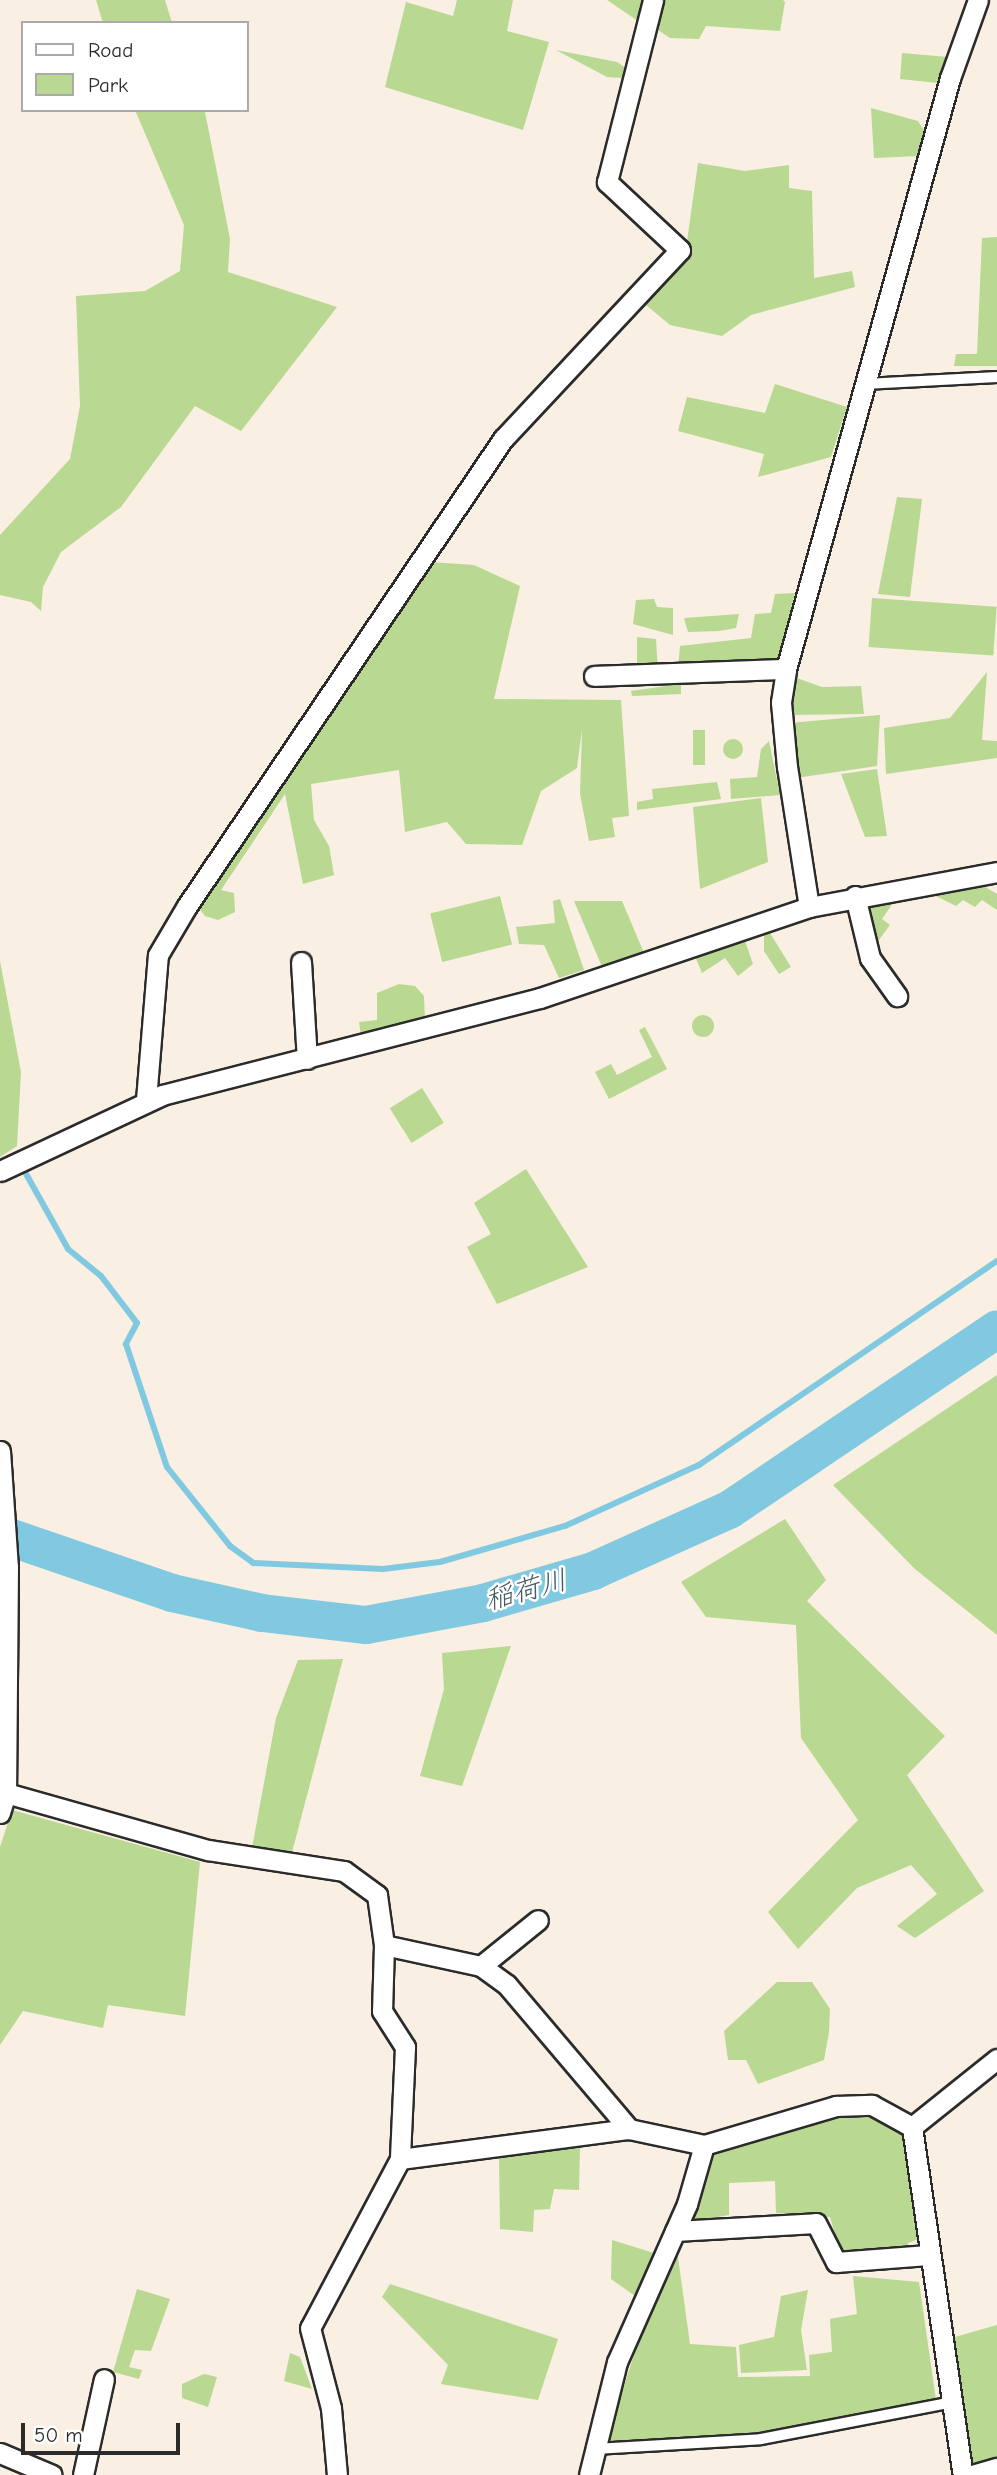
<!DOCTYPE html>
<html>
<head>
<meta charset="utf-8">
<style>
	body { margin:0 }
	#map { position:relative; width:997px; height:2475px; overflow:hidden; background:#f9efe2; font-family:"Comic Neue","Klee One",sans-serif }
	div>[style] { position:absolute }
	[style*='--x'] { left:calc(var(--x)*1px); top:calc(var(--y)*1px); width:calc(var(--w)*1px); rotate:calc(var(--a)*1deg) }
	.green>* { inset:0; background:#b9d891; transform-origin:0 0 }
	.round { border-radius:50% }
	.stream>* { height:6px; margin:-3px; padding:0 3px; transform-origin:3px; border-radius:3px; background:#80c9e1 }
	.river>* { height:38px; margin:-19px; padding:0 19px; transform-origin:19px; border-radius:19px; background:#80c9e1 }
	.roads { filter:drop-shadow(2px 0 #2b2b2b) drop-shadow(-2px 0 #2b2b2b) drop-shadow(0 2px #2b2b2b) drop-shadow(0 -2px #2b2b2b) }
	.lane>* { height:10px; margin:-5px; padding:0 5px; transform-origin:5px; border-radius:5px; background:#fff }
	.street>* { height:19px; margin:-9.5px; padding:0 9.5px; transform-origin:9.5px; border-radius:9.5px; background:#fff }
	span { translate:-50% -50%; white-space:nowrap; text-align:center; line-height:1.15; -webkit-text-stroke:5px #fff; paint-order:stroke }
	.water-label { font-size:28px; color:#445a62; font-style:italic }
	.legend { position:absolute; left:21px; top:21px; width:228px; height:91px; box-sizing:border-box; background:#fff; border:2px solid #aaa; margin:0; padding:9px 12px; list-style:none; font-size:21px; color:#2b2b2b }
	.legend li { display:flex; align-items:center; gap:14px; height:35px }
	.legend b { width:35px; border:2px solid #aaa }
	.scale { position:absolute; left:21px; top:2423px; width:159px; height:32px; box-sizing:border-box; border:4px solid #2b2b2b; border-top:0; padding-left:9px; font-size:21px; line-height:24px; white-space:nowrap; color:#2b2b2b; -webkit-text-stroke:5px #fff; paint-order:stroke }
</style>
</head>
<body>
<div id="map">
	<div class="green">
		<i style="clip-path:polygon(96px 0,165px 0,172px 23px,103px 23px)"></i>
		<i style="clip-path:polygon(457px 0,513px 0,507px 31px,549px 42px,523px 130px,385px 87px,406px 2px,453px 16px)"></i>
		<i style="clip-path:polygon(607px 0,645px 0,638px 21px)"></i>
		<i style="clip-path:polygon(660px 0,783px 0,785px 2px,780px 31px,706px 26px,699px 39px,670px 38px,655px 28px)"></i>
		<i style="clip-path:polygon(556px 50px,617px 62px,627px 69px,622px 78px,607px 77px)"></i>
		<i style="clip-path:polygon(902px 53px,948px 57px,938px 83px,900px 79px)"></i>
		<i style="clip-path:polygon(871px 108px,918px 121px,925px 132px,919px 156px,874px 158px)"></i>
		<i style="clip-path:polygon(135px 110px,205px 112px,230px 239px,228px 272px,337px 307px,241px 431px,195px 406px,121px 507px,61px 552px,43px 587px,41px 611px,31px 602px,0 595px,0 535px,70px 459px,80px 406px,76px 296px,145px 291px,180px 271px,184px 225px)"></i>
		<i style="clip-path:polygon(698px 163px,745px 171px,789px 165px,789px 188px,812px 191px,814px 278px,852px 271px,855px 287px,751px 315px,722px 336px,670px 325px,646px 305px,684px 263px)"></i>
		<i style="clip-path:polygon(997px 237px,997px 366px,954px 366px,956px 354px,977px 354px,982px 238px)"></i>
		<i style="clip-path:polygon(775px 384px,847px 407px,831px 457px,758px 477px,764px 454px,678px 431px,687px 397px,765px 413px)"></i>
		<i style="clip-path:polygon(897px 497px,922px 499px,910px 597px,878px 594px)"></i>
		<i style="clip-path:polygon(430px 562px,474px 565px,520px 586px,494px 699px,621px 700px,629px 816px,612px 818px,615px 837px,589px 841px,580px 794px,582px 729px,577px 768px,541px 791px,522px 845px,466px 844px,447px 822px,405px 832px,399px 770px,311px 784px,314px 820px,329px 846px,334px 875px,303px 884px,285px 794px,221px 890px,234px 893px,235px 912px,218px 920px,205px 916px,198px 907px)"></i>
		<i style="clip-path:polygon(795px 593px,777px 664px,678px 668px,680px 646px,751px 638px,755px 614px,771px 613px,775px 594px)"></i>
		<i style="left:872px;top:598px;width:125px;height:49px;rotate:4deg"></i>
		<i style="clip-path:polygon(654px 599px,657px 607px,673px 608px,673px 635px,633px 624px,636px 600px)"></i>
		<i style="clip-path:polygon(739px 614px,736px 628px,719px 631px,688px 632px,684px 618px)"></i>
		<i style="clip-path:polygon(637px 637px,656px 639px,658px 671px,637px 670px)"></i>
		<i style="clip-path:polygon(987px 672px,982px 740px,997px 741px,997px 758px,886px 774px,884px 728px,950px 718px)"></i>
		<i style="clip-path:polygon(794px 677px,822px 687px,861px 686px,864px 714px,789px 715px)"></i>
		<i style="clip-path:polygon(681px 684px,681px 694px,632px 696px,631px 691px)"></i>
		<i style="clip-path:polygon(880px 715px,877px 766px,796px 778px,789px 723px)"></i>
		<i style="left:693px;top:730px;width:12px;height:35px"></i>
		<i class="round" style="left:723px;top:739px;width:20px;height:20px"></i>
		<i style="clip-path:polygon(769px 741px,780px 795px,731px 799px,730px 779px,757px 777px,761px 749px)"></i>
		<i style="clip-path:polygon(877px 769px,887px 836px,865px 837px,841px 774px)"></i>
		<i style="clip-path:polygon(717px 782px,721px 799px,637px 810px,637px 802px,653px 799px,652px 789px)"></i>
		<i style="clip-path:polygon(761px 798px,768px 862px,700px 889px,693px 807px)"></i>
		<i style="clip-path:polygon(980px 884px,997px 894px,997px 910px,982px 900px,975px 907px,963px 900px,956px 906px,934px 895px)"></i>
		<i style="left:500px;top:896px;width:50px;height:72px;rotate:76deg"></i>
		<i style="clip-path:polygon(560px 899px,584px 970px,559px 978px,544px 945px,519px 944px,516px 927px,555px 923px,553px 901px)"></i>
		<i style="clip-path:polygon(574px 901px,622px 901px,644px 953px,603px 969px)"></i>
		<i style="clip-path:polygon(893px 903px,882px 919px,890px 925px,876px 944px,866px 906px)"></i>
		<i style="clip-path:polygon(770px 933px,791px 967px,779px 974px,764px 951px,764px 935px)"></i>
		<i style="clip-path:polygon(745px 941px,753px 964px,738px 976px,725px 958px,702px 973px,695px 956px)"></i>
		<i style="clip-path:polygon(0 961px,21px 1072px,17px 1146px,0 1157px)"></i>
		<i style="clip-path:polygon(399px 984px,415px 986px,424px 996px,425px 1022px,361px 1036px,359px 1022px,377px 1020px,377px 993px)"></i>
		<i class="round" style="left:692px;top:1015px;width:22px;height:22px"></i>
		<i style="clip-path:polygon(645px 1027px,667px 1069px,609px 1099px,595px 1072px,611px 1064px,617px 1075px,652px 1057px,639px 1030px)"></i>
		<i style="left:422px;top:1088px;width:41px;height:38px;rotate:58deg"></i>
		<i style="clip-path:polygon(526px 1169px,588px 1267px,497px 1304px,467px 1247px,491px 1234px,474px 1203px)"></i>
		<i style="clip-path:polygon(997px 1375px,997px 1635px,915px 1569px,833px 1485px)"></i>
		<i style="clip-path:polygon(785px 1519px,826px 1580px,807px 1601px,945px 1736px,907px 1775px,984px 1891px,915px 1938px,897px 1926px,937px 1894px,911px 1865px,857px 1888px,798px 1949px,768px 1912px,858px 1820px,801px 1738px,796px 1625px,706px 1617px,681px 1582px)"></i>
		<i style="clip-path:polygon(511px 1646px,462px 1786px,420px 1776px,444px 1689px,442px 1653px)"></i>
		<i style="clip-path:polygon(343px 1659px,291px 1856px,252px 1848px,276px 1718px,298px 1660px)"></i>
		<i style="clip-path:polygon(12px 1810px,200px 1862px,185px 2016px,108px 2005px,103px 2028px,23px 2011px,0 2045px,0 1847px)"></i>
		<i style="clip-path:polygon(777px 1982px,812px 1982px,830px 2009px,829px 2032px,824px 2060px,758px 2084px,746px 2060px,728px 2060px,724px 2031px)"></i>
		<i style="clip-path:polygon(849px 2111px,875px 2115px,904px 2131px,919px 2239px,908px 2243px,908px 2252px,841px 2255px,830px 2217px,776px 2213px,775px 2181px,729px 2183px,729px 2215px,688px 2222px,711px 2151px)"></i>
		<i style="clip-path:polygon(580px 2147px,579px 2190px,554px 2189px,550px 2209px,534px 2210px,533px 2232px,500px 2229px,499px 2158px)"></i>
		<i style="clip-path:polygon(612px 2240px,657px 2254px,638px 2298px,611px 2279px)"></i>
		<i style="clip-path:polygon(677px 2250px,690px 2344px,736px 2347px,738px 2377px,810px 2376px,809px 2355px,832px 2352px,830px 2319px,857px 2314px,853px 2276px,919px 2282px,936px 2400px,759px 2432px,606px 2442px,640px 2336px)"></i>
		<i style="clip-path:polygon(390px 2284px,558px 2339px,538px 2400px,441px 2384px,448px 2365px,382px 2297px)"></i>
		<i style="clip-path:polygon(137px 2289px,170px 2299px,151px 2351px,135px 2350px,129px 2367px,142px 2370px,139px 2379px,113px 2372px)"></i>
		<i style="clip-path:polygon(808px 2290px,801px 2330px,807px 2370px,741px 2373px,739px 2345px,774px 2337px,781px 2296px)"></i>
		<i style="clip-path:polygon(997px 2325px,997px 2461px,971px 2468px,948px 2339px)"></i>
		<i style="clip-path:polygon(290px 2353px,300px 2357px,312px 2389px,284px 2381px)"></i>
		<i style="clip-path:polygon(204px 2374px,217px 2377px,208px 2407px,182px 2398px,182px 2384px)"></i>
	</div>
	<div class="stream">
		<i style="--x:25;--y:1172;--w:88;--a:60.8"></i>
		<i style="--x:68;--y:1249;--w:43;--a:39.3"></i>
		<i style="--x:101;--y:1276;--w:59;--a:52.5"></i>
		<i style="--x:137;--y:1323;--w:24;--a:118"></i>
		<i style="--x:126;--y:1344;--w:130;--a:71.6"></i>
		<i style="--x:167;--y:1467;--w:101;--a:51.4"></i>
		<i style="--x:230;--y:1546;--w:29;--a:36"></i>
		<i style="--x:253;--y:1563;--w:130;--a:2.6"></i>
		<i style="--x:383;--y:1569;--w:57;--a:-7"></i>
		<i style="--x:440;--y:1562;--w:130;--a:-16.1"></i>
		<i style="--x:565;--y:1526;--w:147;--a:-24.5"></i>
		<i style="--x:699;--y:1465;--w:361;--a:-34.4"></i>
	</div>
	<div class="river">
		<i style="--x:0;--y:1534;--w:182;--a:18.9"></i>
		<i style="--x:172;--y:1593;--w:92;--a:12.5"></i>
		<i style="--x:262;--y:1613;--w:105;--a:6.6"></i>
		<i style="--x:366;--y:1625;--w:119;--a:-10.6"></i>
		<i style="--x:483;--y:1603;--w:115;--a:-16.2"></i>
		<i style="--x:593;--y:1571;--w:149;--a:-24.2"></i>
		<i style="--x:729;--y:1510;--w:323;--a:-34"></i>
	</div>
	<div class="roads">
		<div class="lane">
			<i style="--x:865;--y:384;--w:132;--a:-3"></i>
			<i style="--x:595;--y:2449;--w:166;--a:-3.4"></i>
			<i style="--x:761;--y:2439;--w:197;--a:-10.9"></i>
		</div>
		<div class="street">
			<i style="--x:594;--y:676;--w:192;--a:-2.1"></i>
			<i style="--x:855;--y:896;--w:64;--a:76.4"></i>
			<i style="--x:870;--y:958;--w:47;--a:54.6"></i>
			<i style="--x:809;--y:907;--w:142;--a:-98.9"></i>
			<i style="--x:787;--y:767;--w:65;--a:-95.3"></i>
			<i style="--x:781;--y:702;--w:33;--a:-81"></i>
			<i style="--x:786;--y:669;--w:613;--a:-74.49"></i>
			<i style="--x:950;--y:78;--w:83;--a:-70.3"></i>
			<i style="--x:301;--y:962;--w:97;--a:86.5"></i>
			<i style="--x:146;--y:1100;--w:145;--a:-85.3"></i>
			<i style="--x:158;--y:955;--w:57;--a:-59.4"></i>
			<i style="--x:187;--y:906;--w:564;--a:-55.92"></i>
			<i style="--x:503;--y:439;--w:259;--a:-46.9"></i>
			<i style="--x:680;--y:250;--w:100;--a:-137"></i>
			<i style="--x:607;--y:182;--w:188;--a:-75.8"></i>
			<i style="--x:0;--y:1171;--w:179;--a:-25.1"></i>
			<i style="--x:162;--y:1095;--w:390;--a:-14.4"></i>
			<i style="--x:540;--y:998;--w:284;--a:-18.7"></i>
			<i style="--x:809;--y:907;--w:191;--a:-10.5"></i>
			<i style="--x:0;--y:1451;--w:116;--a:86.1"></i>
			<i style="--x:8;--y:1567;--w:226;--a:90.5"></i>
			<i style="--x:6;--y:1793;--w:21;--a:107"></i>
			<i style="--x:6;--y:1793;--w:210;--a:15.8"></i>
			<i style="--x:208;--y:1850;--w:138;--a:8.8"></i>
			<i style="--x:344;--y:1871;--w:41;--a:36"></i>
			<i style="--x:377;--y:1895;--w:50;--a:82"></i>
			<i style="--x:384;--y:1945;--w:66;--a:91.7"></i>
			<i style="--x:382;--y:2011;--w:43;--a:57.4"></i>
			<i style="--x:405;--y:2047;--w:112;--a:92.6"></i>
			<i style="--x:400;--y:2159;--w:191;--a:118"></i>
			<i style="--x:310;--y:2328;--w:83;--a:75.3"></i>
			<i style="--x:331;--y:2408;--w:67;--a:84.9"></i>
			<i style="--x:384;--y:1945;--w:99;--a:12.2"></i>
			<i style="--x:481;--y:1966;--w:73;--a:-38.9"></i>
			<i style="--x:481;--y:1966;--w:32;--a:36"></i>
			<i style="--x:507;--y:1985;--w:189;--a:49.7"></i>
			<i style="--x:912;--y:2127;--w:352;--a:81.7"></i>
			<i style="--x:912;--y:2127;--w:109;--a:-38.7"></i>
			<i style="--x:400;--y:2159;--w:231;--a:-7.5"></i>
			<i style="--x:629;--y:2129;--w:77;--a:12"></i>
			<i style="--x:704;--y:2145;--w:138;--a:-16.5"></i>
			<i style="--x:836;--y:2106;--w:36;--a:-2"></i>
			<i style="--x:872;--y:2105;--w:46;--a:28.8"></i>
			<i style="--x:675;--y:2231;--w:141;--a:-3.2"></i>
			<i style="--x:816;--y:2223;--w:44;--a:62.9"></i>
			<i style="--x:836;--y:2262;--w:92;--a:-4.4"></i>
			<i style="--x:0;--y:2453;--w:56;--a:22.9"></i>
			<i style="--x:83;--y:2475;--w:98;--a:-77.7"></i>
			<i style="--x:589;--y:2475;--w:116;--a:-76.1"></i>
			<i style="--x:617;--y:2362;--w:173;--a:-66.1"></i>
			<i style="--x:687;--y:2204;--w:61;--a:-73.9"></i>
			<i style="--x:972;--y:2475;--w:26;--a:-16"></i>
		</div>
	</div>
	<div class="water-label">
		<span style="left:526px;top:1590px;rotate:-15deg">稲荷川</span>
	</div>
	<ul class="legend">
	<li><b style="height:9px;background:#fff"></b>Road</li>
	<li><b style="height:19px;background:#b9d891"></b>Park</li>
	</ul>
	<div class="scale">50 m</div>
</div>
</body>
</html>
